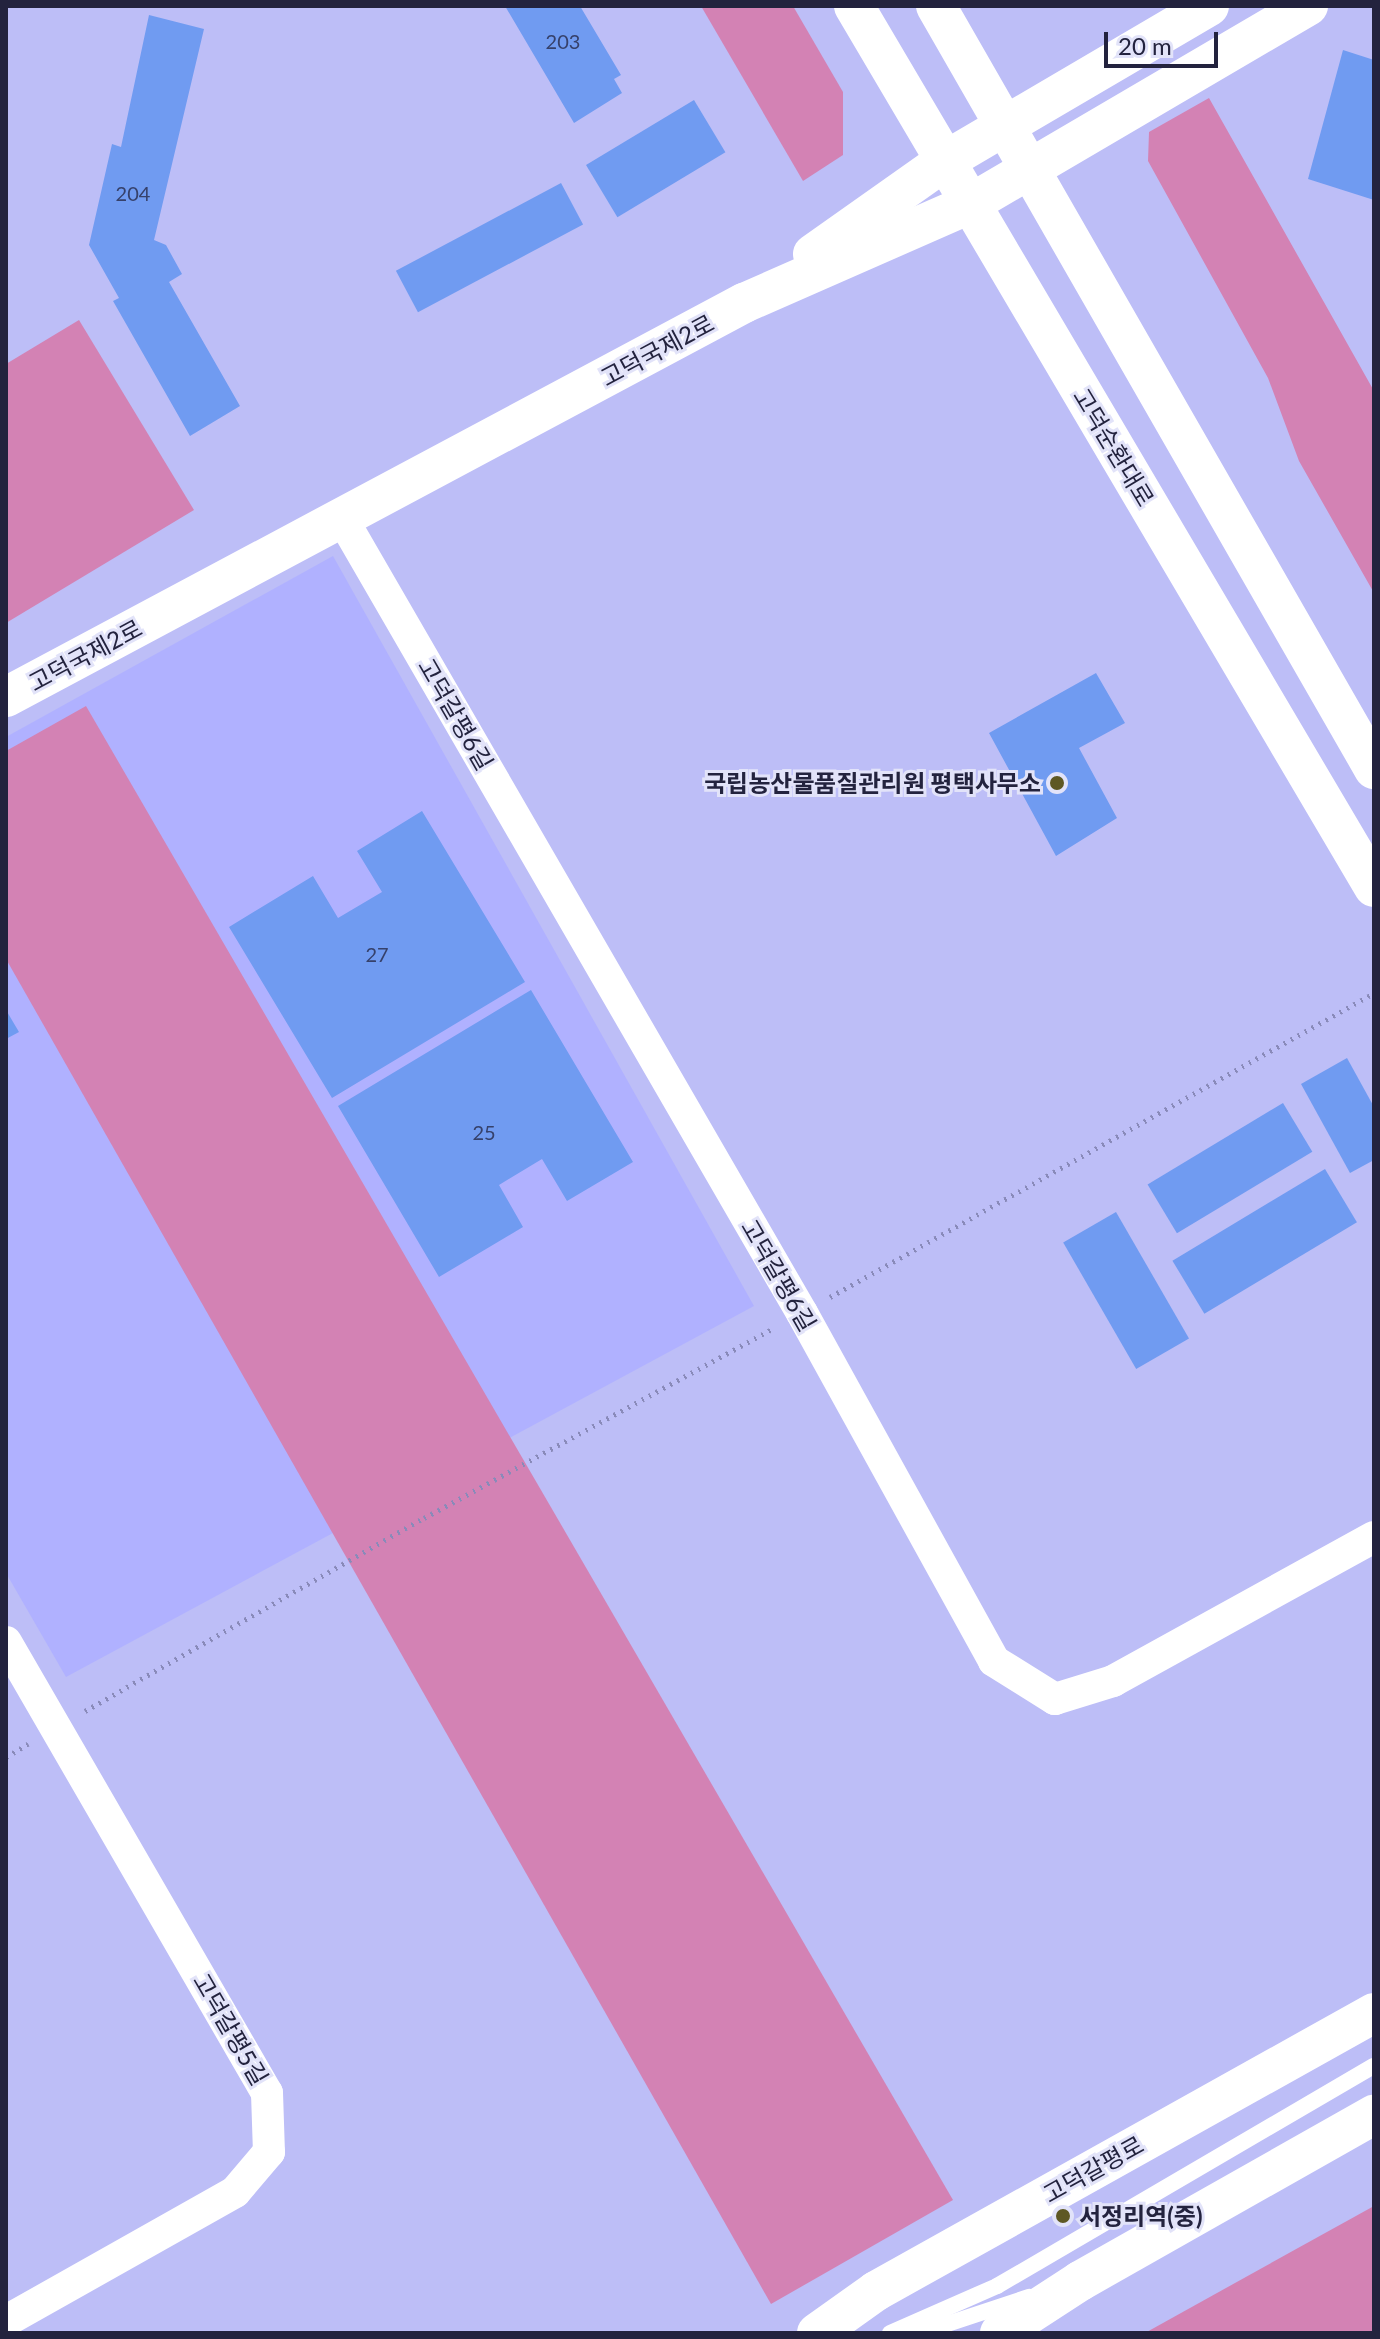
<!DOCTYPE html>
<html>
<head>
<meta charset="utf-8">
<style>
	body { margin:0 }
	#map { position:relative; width:1380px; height:2339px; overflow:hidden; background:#bdbef7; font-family:Lato,"Noto Sans KR",sans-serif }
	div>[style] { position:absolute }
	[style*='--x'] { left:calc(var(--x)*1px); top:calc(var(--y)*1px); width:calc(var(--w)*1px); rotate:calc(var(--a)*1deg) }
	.built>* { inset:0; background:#b0b1ff }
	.green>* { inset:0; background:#d382b4 }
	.building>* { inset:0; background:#709bf1; transform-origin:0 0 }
	.path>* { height:5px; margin-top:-2.5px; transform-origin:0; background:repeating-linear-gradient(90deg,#898ab9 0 2px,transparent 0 8px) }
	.service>* { height:16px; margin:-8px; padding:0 8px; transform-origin:8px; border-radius:8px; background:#fff }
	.minor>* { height:32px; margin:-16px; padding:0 16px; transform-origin:16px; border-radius:16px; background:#fff }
	.tertiary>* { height:40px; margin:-20px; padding:0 20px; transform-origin:20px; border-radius:20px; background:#fff }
	.dots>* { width:22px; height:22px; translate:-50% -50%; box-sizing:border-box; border:4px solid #e2e3f9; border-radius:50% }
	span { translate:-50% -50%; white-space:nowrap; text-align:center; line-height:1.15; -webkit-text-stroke:6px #e2e3f9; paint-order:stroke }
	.number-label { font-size:20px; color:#36416b }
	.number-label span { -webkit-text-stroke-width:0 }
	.street-label { font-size:24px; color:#23233e }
	.poi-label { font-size:24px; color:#23233e; font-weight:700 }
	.right { translate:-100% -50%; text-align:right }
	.left { translate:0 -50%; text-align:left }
	.frame { position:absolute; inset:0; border:8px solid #23233e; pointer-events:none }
	.scale { position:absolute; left:1104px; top:32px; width:114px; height:36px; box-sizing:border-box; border:4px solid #23233e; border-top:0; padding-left:10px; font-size:24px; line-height:28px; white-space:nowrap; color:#23233e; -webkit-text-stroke:6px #e2e3f9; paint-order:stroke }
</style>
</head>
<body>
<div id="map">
	<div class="built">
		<i style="clip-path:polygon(333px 556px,754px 1306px,66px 1677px,6px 1573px,6px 737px)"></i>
	</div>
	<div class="green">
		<i style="clip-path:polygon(701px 6px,793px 6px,843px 92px,843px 155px,803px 181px)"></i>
		<i style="clip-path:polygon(1209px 98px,1374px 391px,1374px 593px,1299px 461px,1268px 378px,1148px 161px,1149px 132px)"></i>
		<i style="clip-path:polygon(79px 320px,194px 510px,6px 623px,6px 364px)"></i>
		<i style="clip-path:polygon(86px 706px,953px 2200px,771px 2304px,6px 959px,6px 751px)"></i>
		<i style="clip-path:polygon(1374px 2206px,1374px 2333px,1145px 2333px,1298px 2248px)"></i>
	</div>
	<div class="building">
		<i style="clip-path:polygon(505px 6px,580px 6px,621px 75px,614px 79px,622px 93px,574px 123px)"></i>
		<i style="clip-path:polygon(149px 15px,204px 29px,154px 240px,166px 245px,182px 274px,169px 282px,240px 406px,190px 436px,113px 301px,119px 298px,89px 245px,112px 144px,121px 147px)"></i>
		<i style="clip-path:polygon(1343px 50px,1374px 60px,1374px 200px,1308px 179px)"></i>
		<i style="left:694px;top:100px;width:61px;height:126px;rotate:59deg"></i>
		<i style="left:561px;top:183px;width:47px;height:187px;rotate:62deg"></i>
		<i style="clip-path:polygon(1096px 673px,1125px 723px,1079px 748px,1117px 818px,1056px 856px,989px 733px)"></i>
		<i style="clip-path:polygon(422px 811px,525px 982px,332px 1098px,229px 927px,313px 876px,338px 918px,382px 892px,357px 851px)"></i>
		<i style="clip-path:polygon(531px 990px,633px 1162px,567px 1201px,542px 1159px,499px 1185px,523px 1227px,439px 1277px,338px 1106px)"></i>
		<i style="clip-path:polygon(6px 1010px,19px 1032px,6px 1039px)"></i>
		<i style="clip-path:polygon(1347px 1058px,1374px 1107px,1374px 1160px,1350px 1173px,1301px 1084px)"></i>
		<i style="left:1283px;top:1103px;width:57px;height:158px;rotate:59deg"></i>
		<i style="left:1325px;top:1169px;width:62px;height:178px;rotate:59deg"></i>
		<i style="left:1116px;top:1212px;width:146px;height:61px;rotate:60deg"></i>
	</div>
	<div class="path">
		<i style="--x:830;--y:1297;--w:623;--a:-29.2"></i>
		<i style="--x:85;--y:1711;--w:390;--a:-29.7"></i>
		<i style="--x:424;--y:1518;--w:396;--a:-28.5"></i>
		<i style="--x:6;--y:1757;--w:26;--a:-31"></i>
	</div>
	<div class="service">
		<i style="--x:890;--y:2333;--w:117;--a:-23.7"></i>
		<i style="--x:997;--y:2286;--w:436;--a:-30.3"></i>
		<i style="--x:920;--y:2333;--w:115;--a:-18.3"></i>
	</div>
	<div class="minor">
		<i style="--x:343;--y:520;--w:916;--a:59.94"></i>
		<i style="--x:802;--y:1313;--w:397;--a:61.1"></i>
		<i style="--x:994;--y:1661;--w:72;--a:31.9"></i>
		<i style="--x:1055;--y:1699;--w:61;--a:-17.2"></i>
		<i style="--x:1113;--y:1681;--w:298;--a:-28.9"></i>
		<i style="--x:6;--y:1642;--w:521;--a:59.94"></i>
		<i style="--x:267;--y:2093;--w:59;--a:88.1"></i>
		<i style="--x:269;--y:2152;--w:52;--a:130.4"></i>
		<i style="--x:235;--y:2192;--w:263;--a:150.6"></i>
	</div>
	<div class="tertiary">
		<i style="--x:854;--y:6;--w:1023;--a:59.45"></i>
		<i style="--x:936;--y:6;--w:880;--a:60.14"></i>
		<i style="--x:813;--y:254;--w:161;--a:-35.2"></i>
		<i style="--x:945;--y:161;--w:306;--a:-30.4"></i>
		<i style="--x:6;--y:697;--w:837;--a:-28.1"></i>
		<i style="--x:744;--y:303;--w:247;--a:-23.7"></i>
		<i style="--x:970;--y:204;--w:392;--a:-30.4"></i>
		<i style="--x:817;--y:2333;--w:72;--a:-35.4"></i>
		<i style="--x:876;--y:2291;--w:570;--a:-29.17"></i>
		<i style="--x:1000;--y:2333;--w:95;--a:-33"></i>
		<i style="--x:1080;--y:2281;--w:338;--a:-29.5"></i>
	</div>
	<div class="dots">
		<i style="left:1057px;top:783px;background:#5e5824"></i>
		<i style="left:1063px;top:2216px;background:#5e5824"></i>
	</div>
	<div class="number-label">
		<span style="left:563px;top:41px">203</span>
		<span style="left:133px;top:193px">204</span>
		<span style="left:377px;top:954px">27</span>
		<span style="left:484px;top:1132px">25</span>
	</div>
	<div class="street-label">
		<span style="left:657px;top:350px;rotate:-28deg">고덕국제2로</span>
		<span style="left:1114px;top:447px;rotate:59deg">고덕순환대로</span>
		<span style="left:85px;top:655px;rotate:-28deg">고덕국제2로</span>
		<span style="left:456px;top:714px;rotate:60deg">고덕갈평6길</span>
		<span style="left:779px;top:1275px;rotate:60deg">고덕갈평6길</span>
		<span style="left:231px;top:2029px;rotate:60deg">고덕갈평5길</span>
		<span style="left:1093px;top:2169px;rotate:-29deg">고덕갈평로</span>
	</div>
	<div class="poi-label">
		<span class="right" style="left:1041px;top:783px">국립농산물품질관리원 평택사무소</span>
		<span class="left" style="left:1079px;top:2216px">서정리역(중)</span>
	</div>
	<div class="frame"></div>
	<div class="scale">20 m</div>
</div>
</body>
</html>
